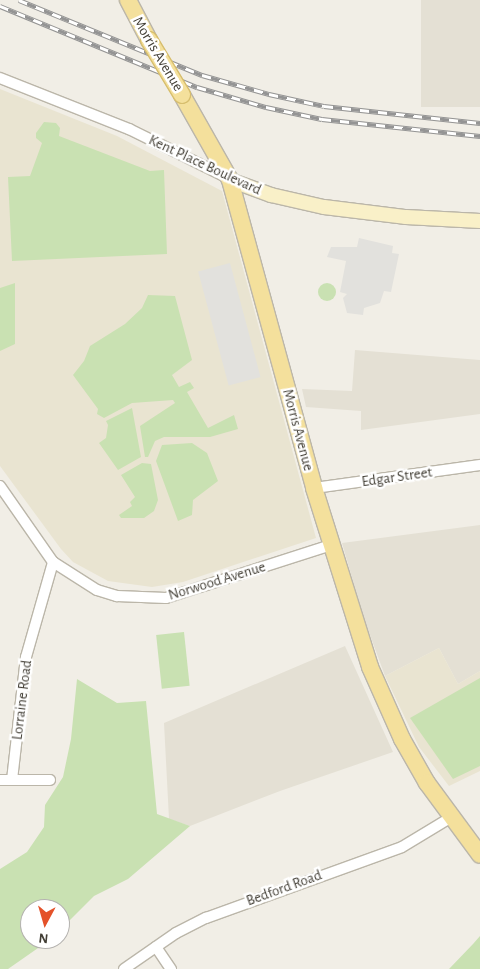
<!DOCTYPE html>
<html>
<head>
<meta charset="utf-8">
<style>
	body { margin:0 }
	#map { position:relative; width:480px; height:969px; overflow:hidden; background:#f1eee6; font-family:"Alegreya Sans",sans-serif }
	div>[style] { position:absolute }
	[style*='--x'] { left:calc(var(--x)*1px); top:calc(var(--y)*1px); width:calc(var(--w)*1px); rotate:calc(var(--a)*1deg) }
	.residential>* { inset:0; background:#e4e0d4; transform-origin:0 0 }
	.education>* { inset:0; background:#e9e4d1 }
	.green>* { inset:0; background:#c9e1b2; transform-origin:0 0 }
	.round { border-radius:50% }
	.parking>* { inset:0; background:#e2e1dd; transform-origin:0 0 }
	.roads { filter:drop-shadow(1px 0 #bbb6a9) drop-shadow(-1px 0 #bbb6a9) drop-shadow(0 1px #bbb6a9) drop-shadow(0 -1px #bbb6a9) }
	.street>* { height:10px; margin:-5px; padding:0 5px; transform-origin:5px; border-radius:5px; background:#fff }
	.secondary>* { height:14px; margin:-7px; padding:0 7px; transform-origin:7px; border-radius:7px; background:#f9f0c8 }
	.primary>* { height:16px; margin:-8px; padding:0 8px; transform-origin:8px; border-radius:8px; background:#f4e09c }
	.rail>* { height:5px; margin-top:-2.5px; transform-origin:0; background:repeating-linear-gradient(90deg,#fff 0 9px,#949494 0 18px); box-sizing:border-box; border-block:1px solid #949494 }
	.bridges { filter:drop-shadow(1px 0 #d7be6e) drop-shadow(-1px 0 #d7be6e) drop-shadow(0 1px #d7be6e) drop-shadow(0 -1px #d7be6e) }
	.primary-bridge>* { height:16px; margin:-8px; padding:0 8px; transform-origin:8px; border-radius:8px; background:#f4e09c }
	span { translate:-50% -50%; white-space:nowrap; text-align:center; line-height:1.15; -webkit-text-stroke:5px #fff; paint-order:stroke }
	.street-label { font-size:15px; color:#433f36 }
	.north { position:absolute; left:20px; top:899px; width:50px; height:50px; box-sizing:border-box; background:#fff; border:1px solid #b4b2af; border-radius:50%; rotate:186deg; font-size:14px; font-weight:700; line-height:20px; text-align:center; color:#433f36 }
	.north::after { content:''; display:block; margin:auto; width:18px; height:22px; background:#e4522a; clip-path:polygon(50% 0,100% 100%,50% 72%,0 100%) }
</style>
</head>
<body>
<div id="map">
	<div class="residential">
		<i style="left:421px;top:0;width:59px;height:107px"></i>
		<i style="clip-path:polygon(355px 350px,480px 360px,480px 414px,361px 430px,361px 411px,306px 407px,302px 389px,352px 391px)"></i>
		<i style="clip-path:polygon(480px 525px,480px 671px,458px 684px,439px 648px,385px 676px,363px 616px,342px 543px)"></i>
		<i style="clip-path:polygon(345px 646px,393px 752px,280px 791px,190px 826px,169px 819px,164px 723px)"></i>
	</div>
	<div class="education">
		<i style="clip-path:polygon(0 89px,117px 136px,222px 191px,316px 538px,183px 582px,152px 587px,108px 581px,73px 562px,61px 549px,0 466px)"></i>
		<i style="clip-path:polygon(439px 648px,458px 684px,480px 671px,480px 771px,449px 786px,419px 747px,385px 676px)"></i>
	</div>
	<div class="green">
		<i style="clip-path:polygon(44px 122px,56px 123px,60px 128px,59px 136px,150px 171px,164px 170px,167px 254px,12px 261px,8px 177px,30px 176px,42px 143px,36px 138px,36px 133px)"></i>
		<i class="round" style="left:318px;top:283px;width:18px;height:18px"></i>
		<i style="clip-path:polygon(15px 283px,15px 344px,0 351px,0 288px)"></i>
		<i style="clip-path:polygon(148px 295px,175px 296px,192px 360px,172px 375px,179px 387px,190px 382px,194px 388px,187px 392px,208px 428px,234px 415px,238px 429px,210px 437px,164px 437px,155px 441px,148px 457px,145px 457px,140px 426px,175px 403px,173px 400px,132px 403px,104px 418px,97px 414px,98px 409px,73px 375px,84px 361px,90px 346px,125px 324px,142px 308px)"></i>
		<i style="clip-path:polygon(132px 408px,141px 457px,118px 470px,99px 443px,106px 438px,108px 425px,106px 421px)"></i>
		<i style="clip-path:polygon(192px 443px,207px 453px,218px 481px,193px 500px,192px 515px,178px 521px,156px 461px,162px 445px)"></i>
		<i style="clip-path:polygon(142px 463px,151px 464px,158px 500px,154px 511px,144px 518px,121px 518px,119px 515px,132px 506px,130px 502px,135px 497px,121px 475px)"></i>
		<i style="left:184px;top:632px;width:54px;height:28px;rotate:84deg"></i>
		<i style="clip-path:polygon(480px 678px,480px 766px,453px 779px,410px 718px)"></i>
		<i style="clip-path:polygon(77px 679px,117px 703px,146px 701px,157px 814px,190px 826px,128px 879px,94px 896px,60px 930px,60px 909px,30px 909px,30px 939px,51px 939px,8px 969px,0 969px,0 869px,27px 852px,44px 827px,45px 805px,63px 777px,71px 739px)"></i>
		<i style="clip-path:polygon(480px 936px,480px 969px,449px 969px,473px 944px)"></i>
	</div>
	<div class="parking">
		<i style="clip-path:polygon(359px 238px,393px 246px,392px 253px,399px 254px,391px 292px,384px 291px,380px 303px,364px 308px,363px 315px,347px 313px,343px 298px,347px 294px,340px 292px,346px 261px,327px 257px,331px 247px,357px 247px)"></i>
		<i style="left:230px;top:263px;width:118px;height:33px;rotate:75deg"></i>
	</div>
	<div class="roads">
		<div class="street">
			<i style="--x:0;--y:78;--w:139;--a:21.6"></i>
			<i style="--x:129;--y:129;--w:110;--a:26.3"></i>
			<i style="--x:0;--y:486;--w:93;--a:55.1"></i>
			<i style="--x:53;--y:562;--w:52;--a:32.5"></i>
			<i style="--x:97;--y:590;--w:21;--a:17"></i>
			<i style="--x:117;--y:596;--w:49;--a:2.3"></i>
			<i style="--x:166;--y:598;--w:173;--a:-17.8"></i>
			<i style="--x:314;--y:488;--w:168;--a:-7.9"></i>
			<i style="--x:0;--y:780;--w:50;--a:0"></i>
			<i style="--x:12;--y:780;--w:124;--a:-83.5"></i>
			<i style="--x:26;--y:657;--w:99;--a:-74.1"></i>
			<i style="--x:156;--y:947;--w:27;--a:56"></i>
			<i style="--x:124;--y:969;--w:63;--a:-34.7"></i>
			<i style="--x:176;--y:933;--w:34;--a:-27"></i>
			<i style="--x:206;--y:918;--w:208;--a:-19.9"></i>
			<i style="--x:402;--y:847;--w:56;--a:-31.1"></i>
		</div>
		<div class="secondary">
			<i style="--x:230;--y:180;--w:44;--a:20.1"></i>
			<i style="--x:271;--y:195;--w:54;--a:12.8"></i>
			<i style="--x:324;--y:207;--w:83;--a:7"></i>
			<i style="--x:406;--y:217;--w:74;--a:3.1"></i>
		</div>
		<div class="primary">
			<i style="--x:128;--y:0;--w:45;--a:62.3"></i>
			<i style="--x:182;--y:95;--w:98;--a:60.5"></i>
			<i style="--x:230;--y:180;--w:319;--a:74.7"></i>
			<i style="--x:314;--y:488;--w:188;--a:72.6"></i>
			<i style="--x:370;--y:667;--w:79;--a:66"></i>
			<i style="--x:402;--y:739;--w:51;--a:60.4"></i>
			<i style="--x:427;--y:783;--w:89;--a:53.6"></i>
		</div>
	</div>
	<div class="rail">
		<i style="--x:19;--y:0;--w:198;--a:22.3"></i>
		<i style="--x:202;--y:75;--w:70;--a:15.8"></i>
		<i style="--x:269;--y:94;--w:56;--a:12.3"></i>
		<i style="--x:324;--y:106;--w:157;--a:6.2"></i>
		<i style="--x:0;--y:6;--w:213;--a:22.4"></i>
		<i style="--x:197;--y:87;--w:72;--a:16.2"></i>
		<i style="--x:266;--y:107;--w:57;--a:12.1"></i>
		<i style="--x:322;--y:119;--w:159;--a:6.1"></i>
	</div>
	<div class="bridges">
		<div class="primary-bridge">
			<i style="--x:149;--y:40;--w:64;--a:59"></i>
		</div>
	</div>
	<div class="street-label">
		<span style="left:158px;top:54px;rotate:59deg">Morris Avenue</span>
		<span style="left:205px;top:165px;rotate:25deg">Kent Place Boulevard</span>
		<span style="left:298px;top:430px;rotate:75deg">Morris Avenue</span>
		<span style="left:397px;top:477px;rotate:-8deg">Edgar Street</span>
		<span style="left:217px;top:581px;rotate:-17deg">Norwood Avenue</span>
		<span style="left:22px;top:700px;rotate:-83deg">Lorraine Road</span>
		<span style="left:284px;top:888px;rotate:-20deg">Bedford Road</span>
	</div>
	<div class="north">N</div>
</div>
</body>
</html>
